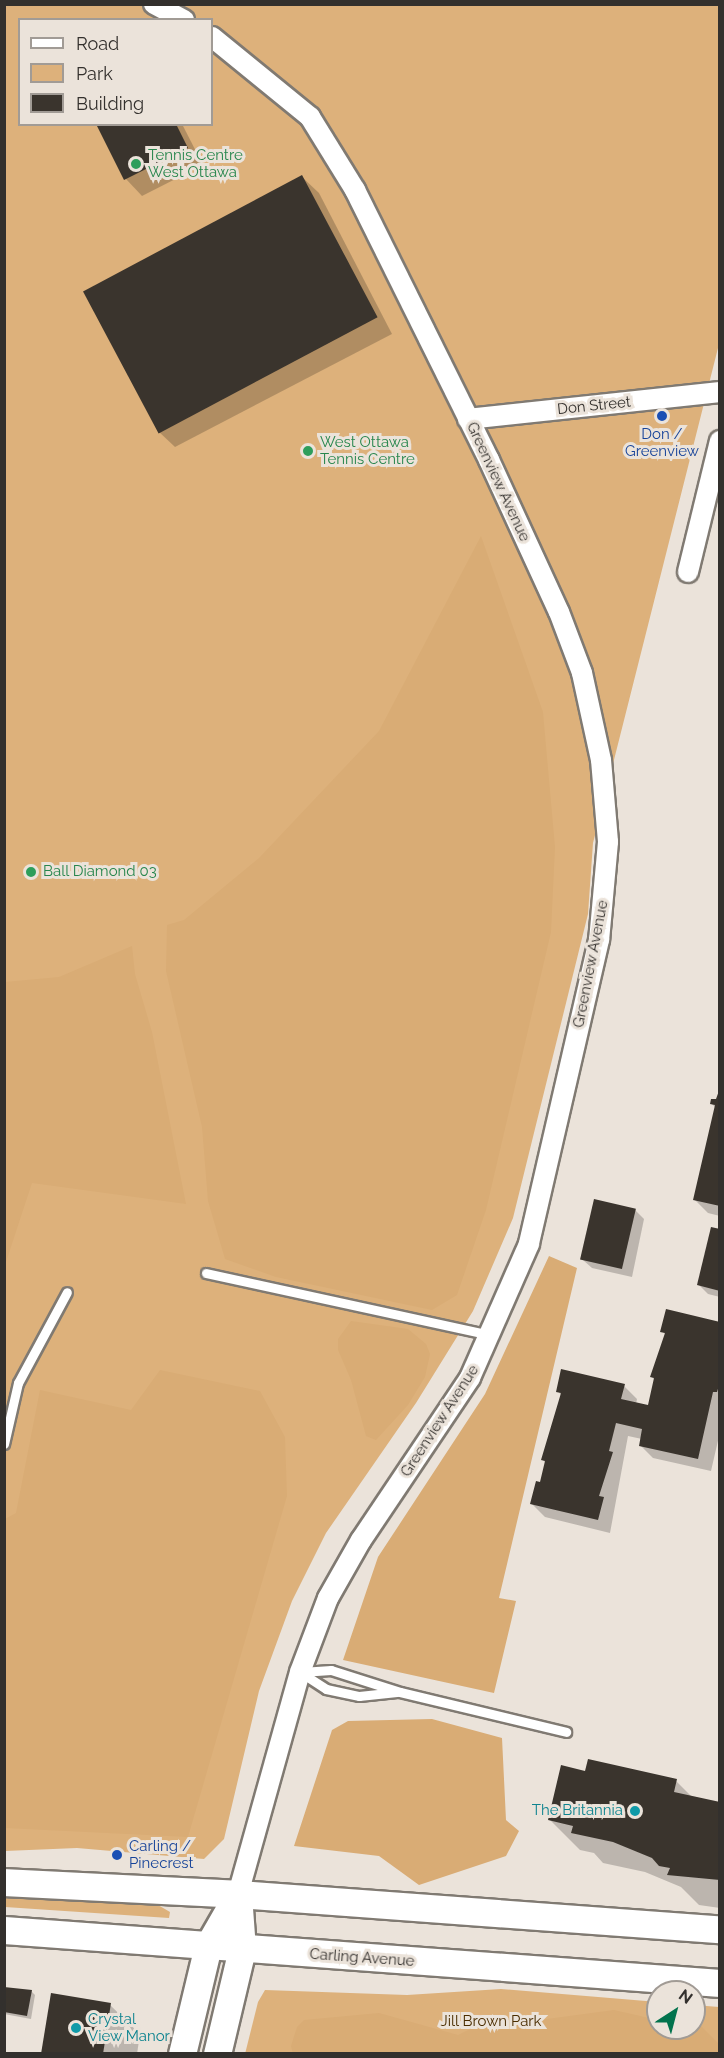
<!DOCTYPE html>
<html>
<head>
<meta charset="utf-8">
<style>
	body { margin:0 }
	#map { position:relative; width:724px; height:2058px; overflow:hidden; background:#ebe3da; font-family:Raleway,sans-serif }
	div>[style] { position:absolute }
	[style*='--x'] { left:calc(var(--x)*1px); top:calc(var(--y)*1px); width:calc(var(--w)*1px); rotate:calc(var(--a)*1deg) }
	.green>* { inset:0; background:#ddb17b }
	.forest>* { inset:0; background:#d9ac75 }
	.shadow>* { inset:0; background:#0003 }
	.building>* { inset:0; background:#3a342d; transform-origin:0 0 }
	.roads { filter:drop-shadow(2px 0 #807a72) drop-shadow(-2px 0 #807a72) drop-shadow(0 2px #807a72) drop-shadow(0 -2px #807a72) }
	.lane>* { height:9px; margin:-4.5px; padding:0 4.5px; transform-origin:4.5px; border-radius:4.5px; background:#fff }
	.street>* { height:20px; margin:-10px; padding:0 10px; transform-origin:10px; border-radius:10px; background:#fff }
	.secondary>* { height:27px; margin:-13.5px; padding:0 13.5px; transform-origin:13.5px; border-radius:13.5px; background:#fff }
	.dots>* { width:16px; height:16px; translate:-50% -50%; box-sizing:border-box; border:3px solid #ebe3da; border-radius:50% }
	span { translate:-50% -50%; white-space:nowrap; text-align:center; line-height:1.15; -webkit-text-stroke:6px #ebe3da; paint-order:stroke }
	.leisure-label { font-size:15px; color:#27864d }
	.left { translate:0 -50%; text-align:left }
	.street-label { font-size:15px; color:#33302d }
	.transit-label { font-size:15px; color:#164399 }
	.culture-label { font-size:15px; color:#0d838f }
	.right { translate:-100% -50%; text-align:right }
	.park-label { font-size:15px; color:#4a2d00 }
	.frame { position:absolute; inset:0; border:6px solid #33302d; pointer-events:none }
	.legend { position:absolute; left:18px; top:18px; width:195px; height:108px; box-sizing:border-box; background:#ebe3da; border:2px solid #a19b95; margin:0; padding:8px 10px; list-style:none; font-size:18px; color:#33302d }
	.legend li { display:flex; align-items:center; gap:12px; height:30px }
	.legend b { width:30px; border:2px solid #a19b95 }
	.north { position:absolute; left:646px; top:1980px; width:60px; height:60px; box-sizing:border-box; background:#ebe3da; border:2px solid #a19b95; border-radius:50%; rotate:36deg; font-size:16px; font-weight:700; line-height:24px; text-align:center; color:#33302d }
	.north::after { content:''; display:block; margin:auto; width:21px; height:27px; background:#02734d; clip-path:polygon(50% 0,100% 100%,50% 72%,0 100%) }
</style>
</head>
<body>
<div id="map">
	<div class="green">
		<i style="clip-path:polygon(evenodd,5px 5px,719px 5px,719px 344px,593px 843px,588px 914px,513px 1218px,473px 1311px,416px 1403px,326px 1533px,292px 1601px,259px 1691px,224px 1839px,204px 1859px,77px 1848px,5px 1851px,5px 5px,20px 20px,212px 20px,212px 124px,20px 124px,20px 20px)"></i>
		<i style="clip-path:polygon(4px 1895px,121px 1900px,158px 1905px,170px 1912px,169px 1918px,5px 1907px)"></i>
		<i style="clip-path:polygon(501px 1989px,658px 2002px,658px 2028px,694px 2028px,694px 2005px,719px 2007px,719px 2053px,245px 2054px,258px 2002px,265px 1990px,407px 1995px)"></i>
	</div>
	<div class="forest">
		<i style="clip-path:polygon(481px 536px,543px 712px,555px 847px,551px 932px,486px 1210px,457px 1295px,432px 1310px,276px 1277px,225px 1259px,208px 1201px,202px 1127px,166px 971px,167px 925px,184px 920px,259px 858px,379px 731px)"></i>
		<i style="clip-path:polygon(132px 946px,135px 974px,152px 1032px,186px 1204px,32px 1183px,5px 1265px,5px 982px,59px 977px)"></i>
		<i style="clip-path:polygon(549px 1256px,577px 1268px,499px 1598px,516px 1601px,494px 1693px,343px 1660px,378px 1557px,485px 1394px)"></i>
		<i style="clip-path:polygon(351px 1321px,408px 1329px,426px 1344px,430px 1354px,425px 1377px,408px 1405px,376px 1440px,366px 1436px,351px 1380px,338px 1350px,338px 1339px)"></i>
		<i style="clip-path:polygon(160px 1370px,260px 1391px,285px 1437px,287px 1496px,188px 1837px,5px 1828px,5px 1519px,16px 1513px,40px 1390px,131px 1410px)"></i>
		<i style="clip-path:polygon(432px 1719px,502px 1738px,506px 1820px,519px 1831px,506px 1856px,419px 1885px,379px 1856px,294px 1846px,332px 1730px,348px 1721px)"></i>
		<i style="clip-path:polygon(614px 2010px,658px 2020px,658px 2028px,694px 2028px,695px 2020px,718px 2043px,719px 2053px,293px 2054px,291px 2046px,297px 2027px,304px 2020px,379px 2013px,458px 2035px,497px 2016px,532px 2021px)"></i>
	</div>
	<div class="shadow">
		<i style="clip-path:polygon(97px 124px,182px 124px,203px 165px,142px 196px,126px 179px)"></i>
		<i style="clip-path:polygon(302px 177px,319px 193px,392px 334px,175px 447px,158px 431px)"></i>
		<i style="clip-path:polygon(720px 1091px,720px 1216px,708px 1213px,695px 1200px,716px 1108px,712px 1104px,717px 1101px)"></i>
		<i style="clip-path:polygon(635px 1210px,644px 1219px,632px 1277px,592px 1268px,583px 1260px)"></i>
		<i style="clip-path:polygon(720px 1231px,720px 1297px,708px 1294px,699px 1285px)"></i>
		<i style="clip-path:polygon(720px 1323px,720px 1432px,711px 1471px,653px 1458px,640px 1445px,642px 1439px,628px 1436px,610px 1533px,545px 1517px,532px 1504px,541px 1484px,546px 1463px,542px 1459px,561px 1395px,558px 1391px,624px 1386px,637px 1399px,636px 1404px,649px 1407px,655px 1380px,652px 1377px,666px 1335px,662px 1331px)"></i>
		<i style="clip-path:polygon(586px 1773px,676px 1781px,693px 1798px,720px 1804px,720px 1908px,699px 1905px,681px 1887px,645px 1872px,603px 1863px,594px 1853px,580px 1850px,550px 1820px)"></i>
		<i style="clip-path:polygon(4px 1989px,31px 1991px,35px 1995px,31px 2019px,4px 2014px)"></i>
		<i style="clip-path:polygon(110px 2005px,140px 2034px,137px 2054px,42px 2054px)"></i>
	</div>
	<div class="building">
		<i style="clip-path:polygon(96px 124px,176px 124px,188px 148px,124px 180px)"></i>
		<i style="left:302px;top:175px;width:161px;height:248px;rotate:62deg"></i>
		<i style="clip-path:polygon(720px 1088px,720px 1206px,693px 1200px,715px 1105px,710px 1104px,711px 1099px,716px 1099px)"></i>
		<i style="left:594px;top:1199px;width:43px;height:62px;rotate:13deg"></i>
		<i style="clip-path:polygon(711px 1227px,720px 1229px,720px 1291px,697px 1285px)"></i>
		<i style="clip-path:polygon(666px 1309px,720px 1322px,720px 1382px,717px 1392px,713px 1392px,698px 1459px,639px 1446px,642px 1429px,616px 1423px,609px 1451px,613px 1452px,599px 1496px,604px 1497px,598px 1520px,530px 1504px,536px 1481px,540px 1482px,545px 1461px,541px 1460px,561px 1393px,556px 1392px,561px 1369px,625px 1384px,621px 1399px,648px 1405px,654px 1378px,650px 1377px,665px 1333px,660px 1332px)"></i>
		<i style="clip-path:polygon(588px 1759px,677px 1779px,674px 1792px,720px 1802px,720px 1880px,667px 1875px,670px 1868px,659px 1866px,652px 1858px,613px 1842px,571px 1833px,573px 1826px,548px 1820px,561px 1765px,585px 1771px)"></i>
		<i style="clip-path:polygon(4px 1987px,32px 1990px,27px 2016px,4px 2012px)"></i>
		<i style="clip-path:polygon(51px 1993px,111px 2003px,103px 2054px,41px 2054px)"></i>
	</div>
	<div class="roads">
		<div class="lane">
			<i style="--x:206;--y:1273;--w:292;--a:12.3"></i>
			<i style="--x:4;--y:1444;--w:63;--a:-77.1"></i>
			<i style="--x:18;--y:1383;--w:103;--a:-61.7"></i>
			<i style="--x:300;--y:1672;--w:31;--a:33"></i>
			<i style="--x:326;--y:1689;--w:34;--a:12"></i>
			<i style="--x:359;--y:1696;--w:38;--a:-6"></i>
			<i style="--x:301;--y:1672;--w:30;--a:-4"></i>
			<i style="--x:331;--y:1670;--w:72;--a:17.7"></i>
			<i style="--x:400;--y:1692;--w:171;--a:13.5"></i>
		</div>
		<div class="street">
			<i style="--x:154;--y:4;--w:34;--a:28"></i>
			<i style="--x:212;--y:37;--w:127;--a:39.2"></i>
			<i style="--x:310;--y:117;--w:86;--a:58.3"></i>
			<i style="--x:355;--y:190;--w:301;--a:63.6"></i>
			<i style="--x:489;--y:460;--w:167;--a:65.3"></i>
			<i style="--x:559;--y:612;--w:65;--a:69.3"></i>
			<i style="--x:582;--y:673;--w:89;--a:77.7"></i>
			<i style="--x:601;--y:760;--w:82;--a:85.1"></i>
			<i style="--x:608;--y:842;--w:98;--a:95.2"></i>
			<i style="--x:599;--y:940;--w:312;--a:103"></i>
			<i style="--x:529;--y:1244;--w:146;--a:113.8"></i>
			<i style="--x:470;--y:1378;--w:195;--a:123.9"></i>
			<i style="--x:361;--y:1540;--w:67;--a:119.6"></i>
			<i style="--x:328;--y:1598;--w:79;--a:110.7"></i>
			<i style="--x:300;--y:1672;--w:230;--a:105.6"></i>
			<i style="--x:468;--y:419;--w:253;--a:-6.1"></i>
			<i style="--x:688;--y:572;--w:135;--a:-76.3"></i>
		</div>
		<div class="secondary">
			<i style="--x:4;--y:1882;--w:234;--a:2.9"></i>
			<i style="--x:238;--y:1894;--w:483;--a:4.2"></i>
			<i style="--x:4;--y:1930;--w:718;--a:4.23"></i>
			<i style="--x:182;--y:2054;--w:111;--a:-76.5"></i>
			<i style="--x:208;--y:1946;--w:60;--a:-60"></i>
			<i style="--x:217;--y:2054;--w:108;--a:-76.6"></i>
			<i style="--x:242;--y:1949;--w:55;--a:-94.2"></i>
		</div>
	</div>
	<div class="dots">
		<i style="left:136px;top:164px;background:#2e9e5b"></i>
		<i style="left:662px;top:416px;background:#1a4fb4"></i>
		<i style="left:308px;top:451px;background:#2e9e5b"></i>
		<i style="left:31px;top:872px;background:#2e9e5b"></i>
		<i style="left:635px;top:1811px;background:#0f9aa8"></i>
		<i style="left:117px;top:1855px;background:#1a4fb4"></i>
		<i style="left:76px;top:2028px;background:#0f9aa8"></i>
	</div>
	<div class="leisure-label">
		<span class="left" style="left:148px;top:164px">Tennis Centre<br>West Ottawa</span>
		<span class="left" style="left:320px;top:451px">West Ottawa<br>Tennis Centre</span>
		<span class="left" style="left:43px;top:872px">Ball Diamond 03</span>
	</div>
	<div class="street-label">
		<span style="left:594px;top:406px;rotate:-6deg">Don Street</span>
		<span style="left:498px;top:482px;rotate:65deg">Greenview Avenue</span>
		<span style="left:591px;top:964px;rotate:-79deg">Greenview Avenue</span>
		<span style="left:440px;top:1421px;rotate:-57deg">Greenview Avenue</span>
		<span style="left:362px;top:1958px;rotate:4deg">Carling Avenue</span>
	</div>
	<div class="transit-label">
		<span style="left:662px;top:443px">Don /<br>Greenview</span>
		<span class="left" style="left:129px;top:1855px">Carling /<br>Pinecrest</span>
	</div>
	<div class="culture-label">
		<span class="right" style="left:623px;top:1811px">The Britannia</span>
		<span class="left" style="left:88px;top:2028px">Crystal<br>View Manor</span>
	</div>
	<div class="park-label">
		<span style="left:491px;top:2022px">Jill Brown Park</span>
	</div>
	<div class="frame"></div>
	<ul class="legend">
	<li><b style="height:8px;background:#fff"></b>Road</li>
	<li><b style="height:16px;background:#ddb17b"></b>Park</li>
	<li><b style="height:16px;background:#3a342d"></b>Building</li>
	</ul>
	<div class="north">N</div>
</div>
</body>
</html>
